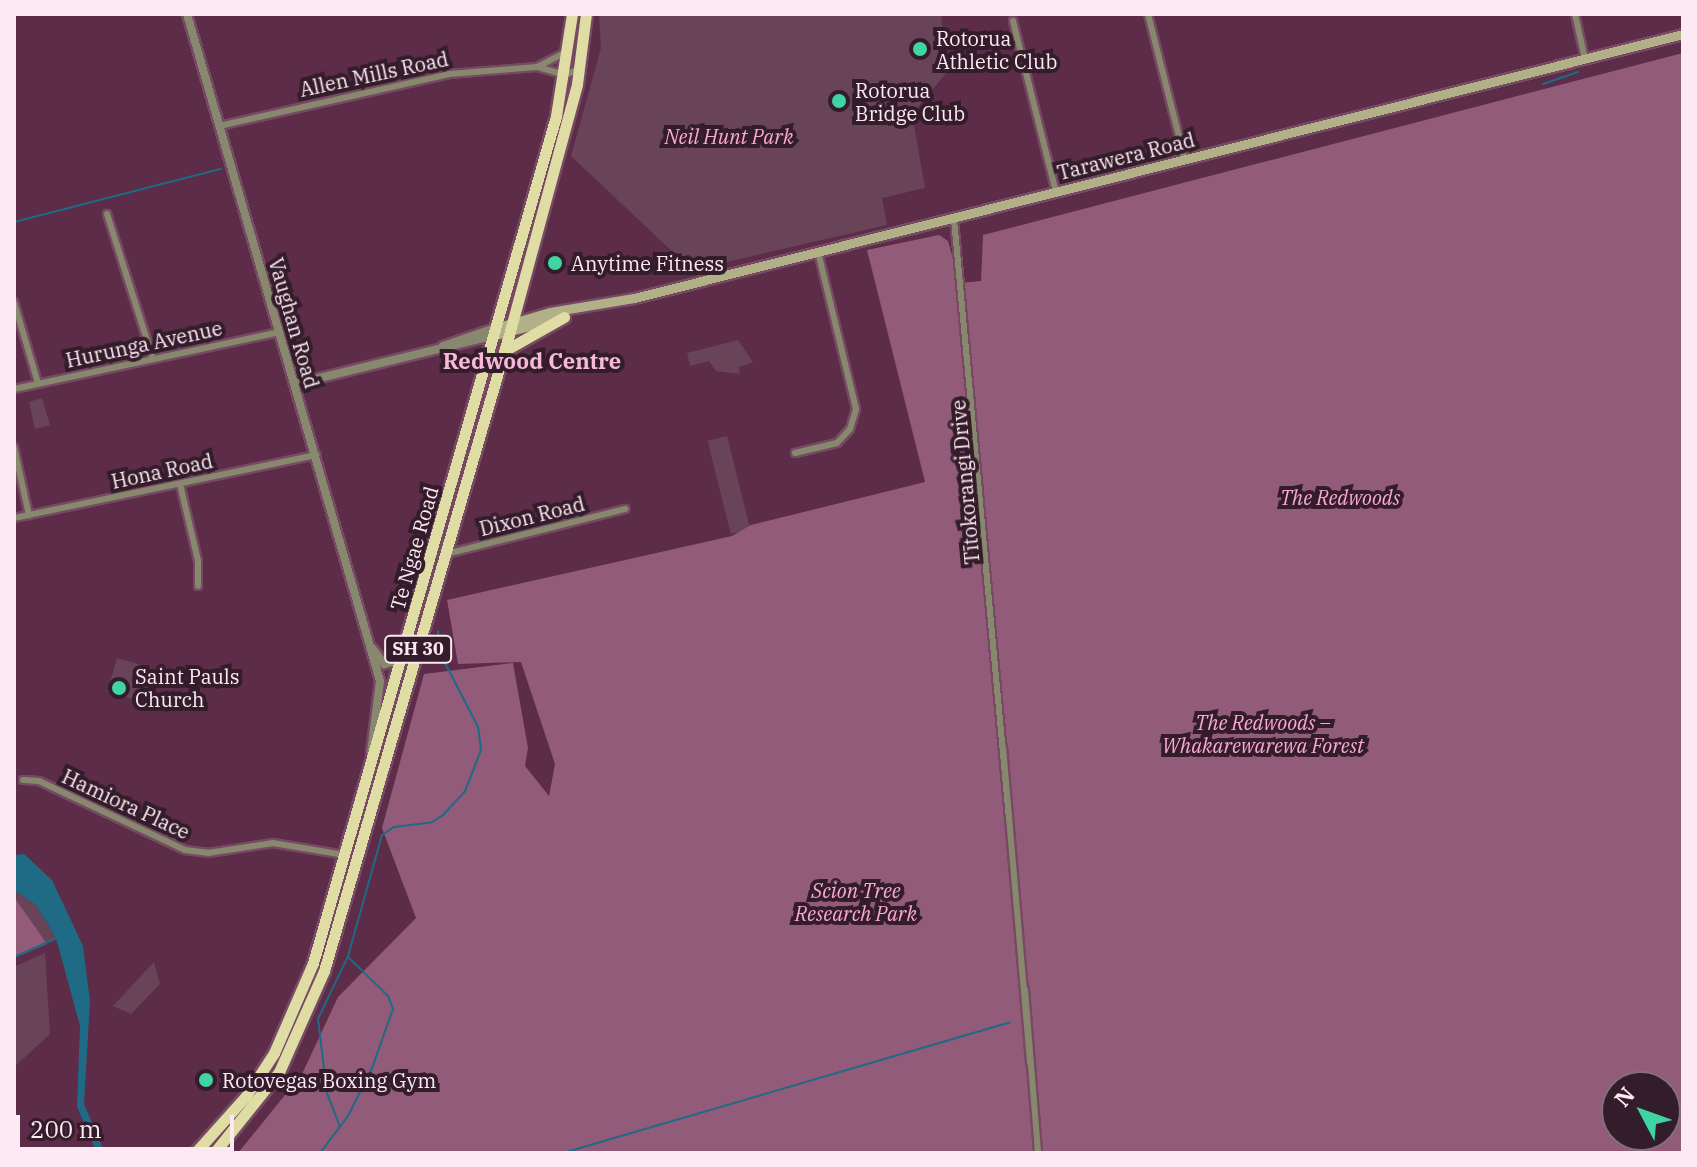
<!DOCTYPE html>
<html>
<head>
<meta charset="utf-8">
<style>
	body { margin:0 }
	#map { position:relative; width:1697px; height:1167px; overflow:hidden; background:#5c2c48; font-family:"IBM Plex Serif",serif }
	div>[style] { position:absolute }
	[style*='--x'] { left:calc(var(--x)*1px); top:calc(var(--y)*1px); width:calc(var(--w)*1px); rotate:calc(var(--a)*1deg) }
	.green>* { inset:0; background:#694459; transform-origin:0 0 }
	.forest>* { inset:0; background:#915b79 }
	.water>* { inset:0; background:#1f6a84 }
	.stream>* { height:2px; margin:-1px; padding:0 1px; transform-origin:1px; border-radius:1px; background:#1f6a84 }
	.roads { filter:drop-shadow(2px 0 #764a63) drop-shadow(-2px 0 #764a63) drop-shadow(0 2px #764a63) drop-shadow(0 -2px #764a63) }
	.minor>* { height:6px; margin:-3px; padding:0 3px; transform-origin:3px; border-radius:3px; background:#88886e }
	.tertiary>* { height:8px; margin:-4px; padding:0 4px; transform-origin:4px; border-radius:4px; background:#88886e }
	.secondary>* { height:9px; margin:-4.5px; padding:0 4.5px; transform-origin:4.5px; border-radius:4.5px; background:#b2b087 }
	.trunk>* { height:11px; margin:-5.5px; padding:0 5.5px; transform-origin:5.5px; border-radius:5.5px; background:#e0dda4 }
	.dots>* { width:22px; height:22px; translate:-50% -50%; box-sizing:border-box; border:4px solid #341d2a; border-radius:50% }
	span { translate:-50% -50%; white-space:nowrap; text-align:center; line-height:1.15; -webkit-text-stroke:8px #341d2a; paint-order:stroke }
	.shield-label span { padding:2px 6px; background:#341d2a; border:2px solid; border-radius:6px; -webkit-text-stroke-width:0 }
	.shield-label { font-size:18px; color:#fce9f2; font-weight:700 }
	.poi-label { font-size:20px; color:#fce9f2 }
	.left { translate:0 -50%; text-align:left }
	.street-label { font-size:20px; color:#fce9f2 }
	.park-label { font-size:20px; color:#fba8d5; font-style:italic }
	.neighbourhood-label { font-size:22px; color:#f6b9d9; font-weight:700 }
	.frame { position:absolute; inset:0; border:16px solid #fce9f2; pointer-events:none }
	.north { position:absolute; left:1601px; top:1071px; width:80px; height:80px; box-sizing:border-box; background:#341d2a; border:2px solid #846f7a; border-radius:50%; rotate:311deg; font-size:22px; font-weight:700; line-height:32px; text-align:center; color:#fce9f2 }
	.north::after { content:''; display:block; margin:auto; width:28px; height:36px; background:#3fd4a2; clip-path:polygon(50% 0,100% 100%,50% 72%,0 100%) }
	.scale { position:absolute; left:16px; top:1115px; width:218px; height:36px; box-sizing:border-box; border:4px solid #fce9f2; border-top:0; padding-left:10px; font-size:24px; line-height:28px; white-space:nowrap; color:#fce9f2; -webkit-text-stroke:6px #341d2a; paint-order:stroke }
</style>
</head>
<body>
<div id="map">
	<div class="green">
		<i style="clip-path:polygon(599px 14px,941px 14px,947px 72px,912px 114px,925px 188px,882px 198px,887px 225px,692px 270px,571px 156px,601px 48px)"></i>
		<i style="clip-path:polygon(738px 340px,753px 362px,739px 367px,740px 374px,716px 371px,709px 361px,690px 366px,687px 353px)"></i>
		<i style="clip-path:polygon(42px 398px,50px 425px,35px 429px,29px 402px)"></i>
		<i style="left:727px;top:436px;width:96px;height:20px;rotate:76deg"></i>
		<i style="left:117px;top:658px;width:33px;height:35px;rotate:16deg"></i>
		<i style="clip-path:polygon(14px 890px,36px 905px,56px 938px,14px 958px)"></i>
		<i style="clip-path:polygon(45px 953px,50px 1034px,14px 1067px,14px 967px)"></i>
		<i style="clip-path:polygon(154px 962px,160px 984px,131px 1014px,113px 1006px)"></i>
	</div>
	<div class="forest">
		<i style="clip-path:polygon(evenodd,1683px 53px,1683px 1153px,238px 1153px,302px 1074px,338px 997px,416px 918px,382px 828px,424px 674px,513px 663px,528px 748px,525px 766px,549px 796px,555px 764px,521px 662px,458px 664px,447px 600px,732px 536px,751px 525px,925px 482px,867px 250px,939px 235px,948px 241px,960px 283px,981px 281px,983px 235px,1683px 53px,1617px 1087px,1665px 1087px,1665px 1135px,1617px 1135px,1617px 1087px)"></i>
		<i style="clip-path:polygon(14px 897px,47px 944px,14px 958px)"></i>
	</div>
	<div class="water">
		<i style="clip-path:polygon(24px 854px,52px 880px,83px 946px,90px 1001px,84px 1104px,105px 1153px,97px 1153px,77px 1107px,80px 1026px,56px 938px,36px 905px,14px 890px,14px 855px)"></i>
	</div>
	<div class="stream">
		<i style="--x:1543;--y:84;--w:37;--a:-19"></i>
		<i style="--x:14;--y:222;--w:214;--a:-14.4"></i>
		<i style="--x:14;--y:957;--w:47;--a:-23.8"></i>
		<i style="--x:340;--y:1127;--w:36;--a:-111"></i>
		<i style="--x:327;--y:1093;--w:75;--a:-96.9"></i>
		<i style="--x:318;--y:1019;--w:70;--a:-64.5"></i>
		<i style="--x:348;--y:956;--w:126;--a:-74.3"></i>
		<i style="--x:382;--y:835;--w:14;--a:-34"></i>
		<i style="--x:394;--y:827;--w:38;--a:-7"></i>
		<i style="--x:432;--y:822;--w:13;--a:-32"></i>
		<i style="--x:443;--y:815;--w:33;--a:-47"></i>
		<i style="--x:465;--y:791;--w:44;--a:-68.7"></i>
		<i style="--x:481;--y:750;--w:23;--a:-97"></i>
		<i style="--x:478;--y:727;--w:81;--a:-117.2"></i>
		<i style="--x:441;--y:655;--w:24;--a:-97"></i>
		<i style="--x:320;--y:1153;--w:46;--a:-52.9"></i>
		<i style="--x:348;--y:1116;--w:54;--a:-63.4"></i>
		<i style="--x:372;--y:1068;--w:63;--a:-70.4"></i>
		<i style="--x:393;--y:1009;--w:14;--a:-111"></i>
		<i style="--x:388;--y:996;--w:56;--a:-135.7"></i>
		<i style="--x:563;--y:1153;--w:465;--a:-16.3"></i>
	</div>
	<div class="roads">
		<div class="minor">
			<i style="--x:1148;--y:14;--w:151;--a:75.8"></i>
			<i style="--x:1575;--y:14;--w:46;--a:77.5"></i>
			<i style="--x:1013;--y:21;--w:176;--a:75.9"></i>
			<i style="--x:541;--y:68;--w:25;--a:16"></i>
			<i style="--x:565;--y:75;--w:15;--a:-23"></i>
			<i style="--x:219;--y:126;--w:236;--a:-12.7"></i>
			<i style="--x:449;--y:74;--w:88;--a:-4.5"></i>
			<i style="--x:537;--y:67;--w:31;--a:-27"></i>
			<i style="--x:107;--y:214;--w:152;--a:72.4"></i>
			<i style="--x:954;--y:219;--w:603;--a:84.76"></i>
			<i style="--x:14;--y:302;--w:84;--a:73.5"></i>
			<i style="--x:14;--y:389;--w:272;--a:-12.1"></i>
			<i style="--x:14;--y:447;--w:70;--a:77.6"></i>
			<i style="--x:795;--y:453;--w:43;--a:-13.4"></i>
			<i style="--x:837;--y:443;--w:19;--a:-47"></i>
			<i style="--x:850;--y:429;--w:21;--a:-73"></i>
			<i style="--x:856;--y:409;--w:162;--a:-103.6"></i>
			<i style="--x:180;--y:484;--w:79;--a:76.8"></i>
			<i style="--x:198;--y:561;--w:25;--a:90"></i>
			<i style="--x:14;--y:518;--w:309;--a:-11.8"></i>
			<i style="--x:446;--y:554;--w:185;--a:-14.1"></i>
			<i style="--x:1003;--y:747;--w:317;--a:85.1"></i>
			<i style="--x:23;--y:780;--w:16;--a:4"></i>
			<i style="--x:39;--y:781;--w:161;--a:25.3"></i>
			<i style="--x:185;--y:850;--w:23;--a:7"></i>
			<i style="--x:208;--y:853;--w:66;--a:-8.7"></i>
			<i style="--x:273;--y:843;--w:73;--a:9.5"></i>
			<i style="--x:1025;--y:990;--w:164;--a:85.4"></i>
		</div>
		<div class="tertiary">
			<i style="--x:187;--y:14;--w:694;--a:73.86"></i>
			<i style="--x:380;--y:681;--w:72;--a:97.2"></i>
			<i style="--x:443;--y:346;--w:55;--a:-19.1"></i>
			<i style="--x:295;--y:384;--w:203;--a:-13.7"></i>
			<i style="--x:373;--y:649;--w:19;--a:54"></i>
			<i style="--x:384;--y:664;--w:16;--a:-14"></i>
		</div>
		<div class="secondary">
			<i style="--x:495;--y:328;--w:57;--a:-16.2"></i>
			<i style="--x:550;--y:312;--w:85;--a:-9.5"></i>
			<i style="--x:634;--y:298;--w:1082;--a:-14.13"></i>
			<i style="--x:492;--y:336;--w:69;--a:-15"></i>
		</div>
		<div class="trunk">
			<i style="--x:504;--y:351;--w:69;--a:-29.5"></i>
			<i style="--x:195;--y:1153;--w:76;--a:-48.2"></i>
			<i style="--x:246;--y:1096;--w:51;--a:-56.9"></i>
			<i style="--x:274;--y:1053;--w:98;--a:-66.6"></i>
			<i style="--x:313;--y:963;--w:881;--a:-73.99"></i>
			<i style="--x:556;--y:116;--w:103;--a:-81.1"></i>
			<i style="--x:214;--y:1153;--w:104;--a:-51.3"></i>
			<i style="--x:279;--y:1072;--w:111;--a:-66"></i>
			<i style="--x:324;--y:971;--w:666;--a:-73.79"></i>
			<i style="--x:510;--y:331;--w:256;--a:-74.8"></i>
			<i style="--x:577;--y:84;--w:71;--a:-82.7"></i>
		</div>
	</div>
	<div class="dots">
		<i style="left:920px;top:49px;background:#3fd4a2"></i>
		<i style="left:839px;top:101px;background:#3fd4a2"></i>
		<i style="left:555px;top:263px;background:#3fd4a2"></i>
		<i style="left:119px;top:688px;background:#3fd4a2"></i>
		<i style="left:206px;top:1080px;background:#3fd4a2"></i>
	</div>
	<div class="shield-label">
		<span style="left:418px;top:649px">SH 30</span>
	</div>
	<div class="poi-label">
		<span class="left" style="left:936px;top:50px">Rotorua<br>Athletic Club</span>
		<span class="left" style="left:855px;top:102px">Rotorua<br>Bridge Club</span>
		<span class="left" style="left:571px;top:263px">Anytime Fitness</span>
		<span class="left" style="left:135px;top:688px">Saint Pauls<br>Church</span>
		<span class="left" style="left:222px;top:1080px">Rotovegas Boxing Gym</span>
	</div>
	<div class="street-label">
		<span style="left:374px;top:74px;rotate:-12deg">Allen Mills Road</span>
		<span style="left:1126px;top:156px;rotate:-14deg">Tarawera Road</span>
		<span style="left:294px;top:323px;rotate:74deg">Vaughan Road</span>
		<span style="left:144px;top:344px;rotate:-12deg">Hurunga Avenue</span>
		<span style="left:162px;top:471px;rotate:-12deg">Hona Road</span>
		<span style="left:965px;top:482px;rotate:-95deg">Tītokorangi Drive</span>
		<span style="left:532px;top:516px;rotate:-14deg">Dixon Road</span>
		<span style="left:414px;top:548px;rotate:-74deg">Te Ngae Road</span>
		<span style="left:126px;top:804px;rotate:25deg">Hamiora Place</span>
	</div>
	<div class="park-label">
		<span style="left:729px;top:136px">Neil Hunt Park</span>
		<span style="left:1340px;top:497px">The Redwoods</span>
		<span style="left:1263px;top:734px">The Redwoods –<br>Whakarewarewa Forest</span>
		<span style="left:856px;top:902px">Scion Tree<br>Research Park</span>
	</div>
	<div class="neighbourhood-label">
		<span style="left:532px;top:361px">Redwood Centre</span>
	</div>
	<div class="frame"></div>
	<div class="north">N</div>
	<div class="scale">200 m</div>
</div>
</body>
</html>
